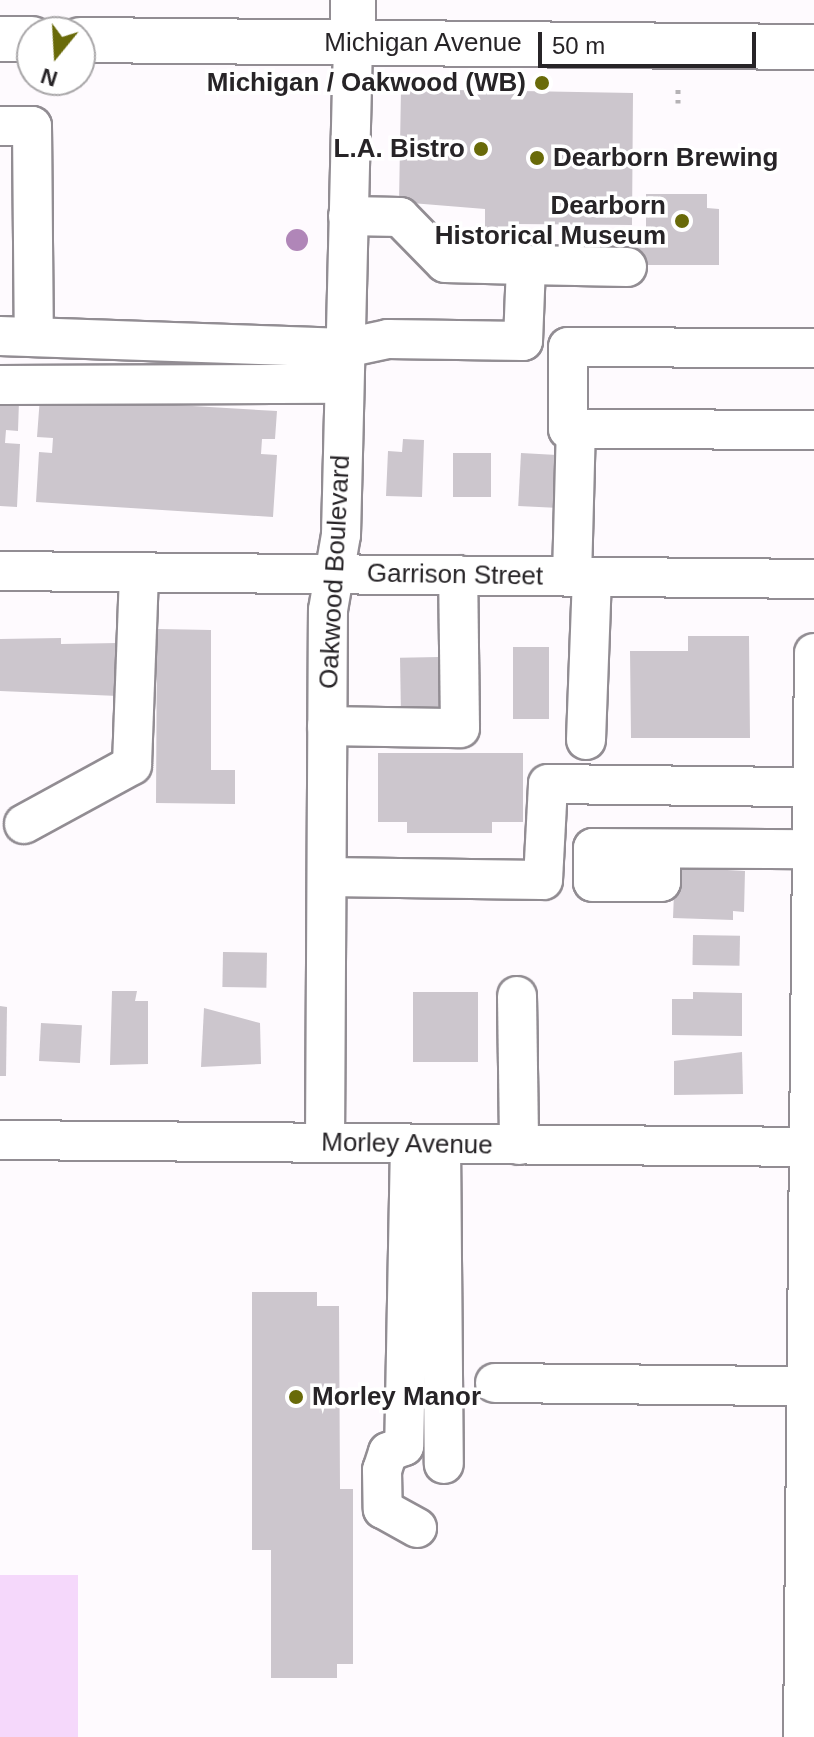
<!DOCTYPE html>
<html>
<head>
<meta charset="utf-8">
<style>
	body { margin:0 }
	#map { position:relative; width:814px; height:1737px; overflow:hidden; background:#fefafe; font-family:Arial,sans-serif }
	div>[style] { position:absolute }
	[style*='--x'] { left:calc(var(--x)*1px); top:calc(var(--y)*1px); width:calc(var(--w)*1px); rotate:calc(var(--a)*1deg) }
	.green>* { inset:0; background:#f5d8fb; transform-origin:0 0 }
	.building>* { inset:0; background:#ccc6cd; transform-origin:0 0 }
	.path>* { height:5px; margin-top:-2.5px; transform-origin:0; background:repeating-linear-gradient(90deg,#b5b2b5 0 4px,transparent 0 10px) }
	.roads { filter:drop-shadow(2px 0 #928d93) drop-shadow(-2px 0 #928d93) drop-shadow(0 2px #928d93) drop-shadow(0 -2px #928d93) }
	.minor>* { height:38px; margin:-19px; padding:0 19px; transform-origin:19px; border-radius:19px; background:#fff }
	.major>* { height:44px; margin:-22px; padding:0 22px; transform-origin:22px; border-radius:22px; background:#fff }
	.trees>* { width:22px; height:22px; margin:-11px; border-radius:50%; background:#b086b8 }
	.dots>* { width:22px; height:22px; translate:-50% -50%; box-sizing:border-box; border:4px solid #fff; border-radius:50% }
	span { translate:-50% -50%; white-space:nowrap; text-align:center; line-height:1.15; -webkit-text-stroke:7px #fff; paint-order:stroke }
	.street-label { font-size:26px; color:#272427 }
	.poi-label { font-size:26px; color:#272427; font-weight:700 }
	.right { translate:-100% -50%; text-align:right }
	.left { translate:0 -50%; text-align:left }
	.north { position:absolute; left:16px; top:16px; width:80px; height:80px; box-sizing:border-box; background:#fff; border:2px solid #a9a7a9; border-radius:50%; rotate:198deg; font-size:22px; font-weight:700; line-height:32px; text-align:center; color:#272427 }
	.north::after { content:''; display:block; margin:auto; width:28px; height:36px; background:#696a09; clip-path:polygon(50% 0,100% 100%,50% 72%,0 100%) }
	.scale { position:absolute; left:538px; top:32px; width:218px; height:36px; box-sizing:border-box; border:4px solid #272427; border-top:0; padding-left:10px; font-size:24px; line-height:28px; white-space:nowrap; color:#272427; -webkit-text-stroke:6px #fff; paint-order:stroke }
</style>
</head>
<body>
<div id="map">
	<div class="green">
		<i style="left:0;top:1575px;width:78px;height:162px"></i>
	</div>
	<div class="building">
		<i style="clip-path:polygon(401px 89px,633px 93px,632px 225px,515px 224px,514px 231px,485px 231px,485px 209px,399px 202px)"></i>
		<i style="clip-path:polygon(646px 194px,707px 194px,707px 208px,719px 209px,719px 265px,633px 265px,633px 233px,646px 233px)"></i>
		<i style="clip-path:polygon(40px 397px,277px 411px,275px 439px,262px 439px,261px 454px,277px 455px,273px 517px,36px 502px,39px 452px,52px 453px,53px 438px,37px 437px)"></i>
		<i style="clip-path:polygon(0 401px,19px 401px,18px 431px,6px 430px,5px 443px,20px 444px,17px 507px,0 506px)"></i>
		<i style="clip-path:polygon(403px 439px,424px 440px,422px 497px,386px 496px,388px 451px,402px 452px)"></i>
		<i style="left:453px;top:453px;width:38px;height:44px"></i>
		<i style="left:521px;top:453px;width:36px;height:53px;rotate:3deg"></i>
		<i style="clip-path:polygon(157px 629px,211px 630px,211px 770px,235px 770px,235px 804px,156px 803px)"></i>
		<i style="clip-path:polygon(688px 636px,749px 636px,750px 738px,631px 738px,630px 651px,688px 651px)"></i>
		<i style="clip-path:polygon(61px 638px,61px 644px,118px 643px,118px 696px,0 691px,0 639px)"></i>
		<i style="left:513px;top:647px;width:36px;height:72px"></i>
		<i style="left:439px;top:657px;width:57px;height:39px;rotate:89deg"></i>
		<i style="clip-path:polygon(378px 753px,523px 753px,523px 822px,492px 822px,492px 833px,407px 833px,407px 822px,378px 822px)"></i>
		<i style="clip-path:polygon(699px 858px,727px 860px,727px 870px,745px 871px,744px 912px,733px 911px,733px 920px,673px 918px,675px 867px,698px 868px)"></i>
		<i style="left:693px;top:935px;width:47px;height:30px;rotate:1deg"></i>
		<i style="left:223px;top:952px;width:44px;height:35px;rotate:1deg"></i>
		<i style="clip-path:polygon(112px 991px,137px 991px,135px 1001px,148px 1001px,148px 1064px,110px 1065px)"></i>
		<i style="left:413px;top:992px;width:65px;height:70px"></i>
		<i style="clip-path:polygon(693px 992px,742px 993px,742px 1036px,672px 1035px,672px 999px,693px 999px)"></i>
		<i style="clip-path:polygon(0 1006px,7px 1007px,6px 1076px,0 1076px)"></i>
		<i style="clip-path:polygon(204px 1008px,260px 1023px,261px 1064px,201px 1067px)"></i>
		<i style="left:41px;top:1023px;width:41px;height:38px;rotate:3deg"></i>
		<i style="clip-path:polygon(742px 1052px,743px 1094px,674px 1095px,674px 1061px)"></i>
		<i style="clip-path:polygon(252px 1292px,317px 1292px,317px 1306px,339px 1306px,340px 1489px,353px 1489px,353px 1664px,337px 1664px,337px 1678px,271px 1678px,271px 1550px,252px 1550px)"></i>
	</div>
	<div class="path">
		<i style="--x:678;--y:103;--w:19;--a:-90"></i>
	</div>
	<div class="roads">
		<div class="minor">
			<i style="--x:0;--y:126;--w:32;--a:0"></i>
			<i style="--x:32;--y:126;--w:211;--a:89.5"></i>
			<i style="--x:348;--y:216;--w:52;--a:1.1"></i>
			<i style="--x:400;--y:217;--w:64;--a:45.6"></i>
			<i style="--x:445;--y:263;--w:81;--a:1.4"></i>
			<i style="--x:0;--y:336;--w:346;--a:2"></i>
			<i style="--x:346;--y:348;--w:43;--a:-12.1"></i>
			<i style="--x:388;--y:339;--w:135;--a:0.8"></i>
			<i style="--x:523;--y:341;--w:76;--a:-87.7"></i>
			<i style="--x:526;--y:265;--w:101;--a:1.1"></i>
			<i style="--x:814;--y:348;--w:246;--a:-179.8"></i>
			<i style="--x:568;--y:347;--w:82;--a:90"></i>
			<i style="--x:568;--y:429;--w:246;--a:0.2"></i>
			<i style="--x:0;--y:385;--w:344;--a:-0.2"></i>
			<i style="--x:0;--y:571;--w:814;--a:0.56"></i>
			<i style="--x:572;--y:577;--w:148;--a:-88.5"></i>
			<i style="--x:327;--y:726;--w:133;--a:0.9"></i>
			<i style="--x:460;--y:728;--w:153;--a:-90.7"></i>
			<i style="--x:586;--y:740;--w:163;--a:-87.9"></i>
			<i style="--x:24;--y:824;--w:123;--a:-28.6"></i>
			<i style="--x:132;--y:765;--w:193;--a:-87.9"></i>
			<i style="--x:661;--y:850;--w:32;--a:90"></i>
			<i style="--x:661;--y:882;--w:68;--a:180"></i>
			<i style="--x:593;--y:882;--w:34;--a:-90"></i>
			<i style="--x:593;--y:848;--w:219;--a:0.3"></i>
			<i style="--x:327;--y:877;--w:216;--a:0.8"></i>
			<i style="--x:543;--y:880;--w:96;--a:-87"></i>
			<i style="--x:548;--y:784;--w:264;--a:0.7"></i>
			<i style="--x:517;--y:996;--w:149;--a:89.2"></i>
			<i style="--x:0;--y:1140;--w:814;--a:0.49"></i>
			<i style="--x:325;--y:1143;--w:533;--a:-89.68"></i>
			<i style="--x:328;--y:610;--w:76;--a:-80.2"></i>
			<i style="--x:341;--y:535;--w:493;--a:-88.6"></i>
			<i style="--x:410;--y:1144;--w:302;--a:91.1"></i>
			<i style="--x:404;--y:1446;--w:17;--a:159"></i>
			<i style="--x:388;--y:1452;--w:19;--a:108"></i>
			<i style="--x:382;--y:1470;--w:39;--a:89"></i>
			<i style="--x:383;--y:1509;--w:39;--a:29"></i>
			<i style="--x:441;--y:1144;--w:320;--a:89.5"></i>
			<i style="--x:495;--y:1383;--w:311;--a:0.6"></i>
			<i style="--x:803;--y:1737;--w:1084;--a:-89.42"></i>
		</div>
		<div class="major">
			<i style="--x:353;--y:0;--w:42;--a:90"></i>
			<i style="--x:0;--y:39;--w:32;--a:0"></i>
			<i style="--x:80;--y:40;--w:734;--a:0.55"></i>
		</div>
	</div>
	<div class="trees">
		<i style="left:297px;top:240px"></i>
	</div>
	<div class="dots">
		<i style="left:542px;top:83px;background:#696a09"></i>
		<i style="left:481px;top:149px;background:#696a09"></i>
		<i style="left:537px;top:158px;background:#696a09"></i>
		<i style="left:682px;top:221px;background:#696a09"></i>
		<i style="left:296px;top:1397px;background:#696a09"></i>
	</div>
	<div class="street-label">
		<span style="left:423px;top:43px">Michigan Avenue</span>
		<span style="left:335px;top:572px;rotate:-87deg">Oakwood Boulevard</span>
		<span style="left:455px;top:575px;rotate:1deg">Garrison Street</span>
		<span style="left:407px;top:1144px;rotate:1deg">Morley Avenue</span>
	</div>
	<div class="poi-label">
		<span class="right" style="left:526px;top:83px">Michigan / Oakwood (WB)</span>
		<span class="right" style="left:465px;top:149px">L.A. Bistro</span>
		<span class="left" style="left:553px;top:158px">Dearborn Brewing</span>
		<span class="right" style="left:666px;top:221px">Dearborn<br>Historical Museum</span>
		<span class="left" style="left:312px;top:1397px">Morley Manor</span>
	</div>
	<div class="north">N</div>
	<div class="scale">50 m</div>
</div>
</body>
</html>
